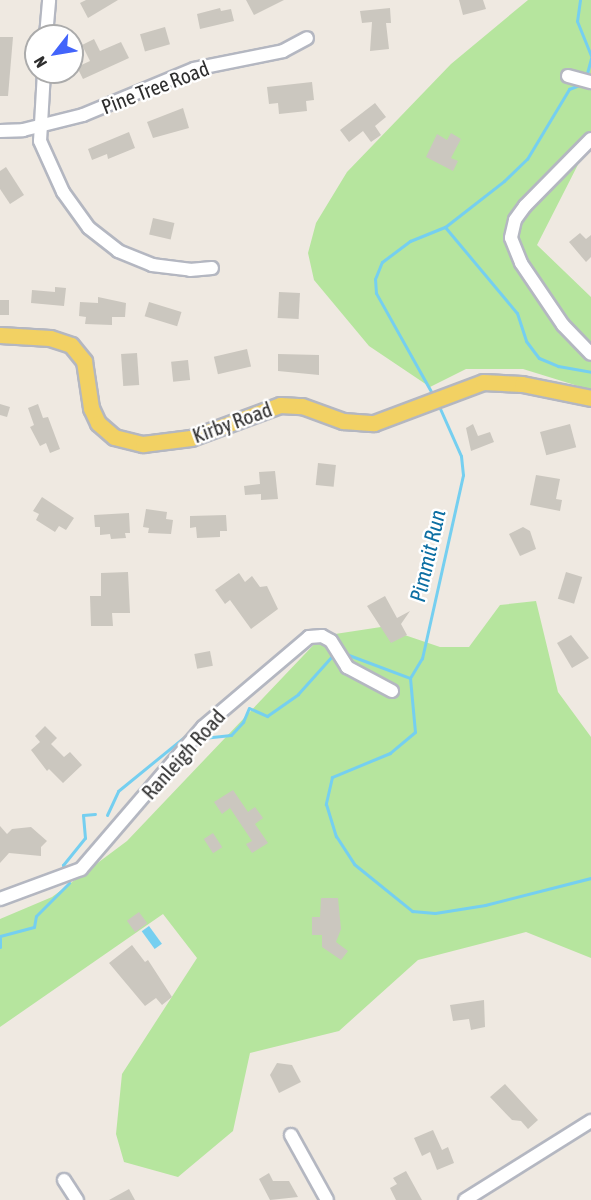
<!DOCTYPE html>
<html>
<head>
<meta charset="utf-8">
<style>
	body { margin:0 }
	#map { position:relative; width:591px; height:1200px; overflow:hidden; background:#efe9e1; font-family:"Asap Condensed",sans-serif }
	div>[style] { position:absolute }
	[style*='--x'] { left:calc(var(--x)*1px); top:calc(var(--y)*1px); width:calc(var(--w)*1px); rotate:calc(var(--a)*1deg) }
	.green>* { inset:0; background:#b6e59e }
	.water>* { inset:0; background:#75cff0; transform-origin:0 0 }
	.stream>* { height:3px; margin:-1.5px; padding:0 1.5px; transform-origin:1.5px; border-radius:1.5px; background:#75cff0 }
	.building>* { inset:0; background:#cbc7bf; transform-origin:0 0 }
	.roads { filter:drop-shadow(2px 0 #b4b7c1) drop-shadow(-2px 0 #b4b7c1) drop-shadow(0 2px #b4b7c1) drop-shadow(0 -2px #b4b7c1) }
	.minor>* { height:12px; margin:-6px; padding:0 6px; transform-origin:6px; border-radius:6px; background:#fff }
	.major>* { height:15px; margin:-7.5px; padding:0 7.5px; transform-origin:7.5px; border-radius:7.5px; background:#f2d163 }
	span { translate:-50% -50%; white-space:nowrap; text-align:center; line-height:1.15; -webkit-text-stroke:5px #fff; paint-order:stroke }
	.street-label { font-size:21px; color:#2e2e2e }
	.water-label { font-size:22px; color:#0d6fa3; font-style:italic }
	.north { position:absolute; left:24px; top:24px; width:60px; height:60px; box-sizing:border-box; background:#fff; border:2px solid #ababab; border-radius:50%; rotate:239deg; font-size:16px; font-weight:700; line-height:24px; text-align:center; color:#2e2e2e }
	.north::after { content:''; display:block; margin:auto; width:21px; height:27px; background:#4264fb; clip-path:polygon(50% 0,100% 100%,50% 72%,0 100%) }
</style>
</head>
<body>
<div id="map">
	<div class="green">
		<i style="clip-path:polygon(528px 0,591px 0,591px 139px,537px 245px,591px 297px,591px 390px,523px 369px,466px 369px,430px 387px,369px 346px,314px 280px,308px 253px,316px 223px,347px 172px,451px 64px)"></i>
		<i style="clip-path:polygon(536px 601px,558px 692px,591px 737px,591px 958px,526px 932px,418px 960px,339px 1031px,250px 1053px,233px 1131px,178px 1177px,124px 1162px,116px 1134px,122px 1074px,197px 958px,163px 914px,0 1027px,0 919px,52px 897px,127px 841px,322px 636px,381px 627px,440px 647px,469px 647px,500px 605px)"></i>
	</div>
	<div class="water">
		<i style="left:149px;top:926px;width:22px;height:9px;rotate:54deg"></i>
	</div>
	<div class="stream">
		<i style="--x:580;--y:0;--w:21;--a:98"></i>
		<i style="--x:577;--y:21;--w:37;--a:68"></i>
		<i style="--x:586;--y:77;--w:20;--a:-75"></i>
		<i style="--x:445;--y:227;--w:112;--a:50.1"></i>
		<i style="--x:517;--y:313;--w:29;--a:72"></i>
		<i style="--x:526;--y:341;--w:21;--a:53"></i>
		<i style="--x:539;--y:358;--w:21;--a:23"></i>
		<i style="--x:558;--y:366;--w:34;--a:10"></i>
		<i style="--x:433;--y:395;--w:117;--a:-119.2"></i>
		<i style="--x:376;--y:293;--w:14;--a:-94"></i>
		<i style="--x:375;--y:279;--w:18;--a:-68"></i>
		<i style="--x:382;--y:262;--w:35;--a:-37"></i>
		<i style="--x:410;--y:241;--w:38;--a:-22"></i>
		<i style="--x:445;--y:227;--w:75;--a:-37.9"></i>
		<i style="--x:504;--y:181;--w:32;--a:-44"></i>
		<i style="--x:527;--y:159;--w:82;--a:-59"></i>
		<i style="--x:569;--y:89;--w:17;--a:-21"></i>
		<i style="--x:438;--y:404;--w:57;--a:66.1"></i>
		<i style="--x:461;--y:456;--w:19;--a:84"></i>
		<i style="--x:463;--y:475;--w:188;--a:102.6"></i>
		<i style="--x:422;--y:658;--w:23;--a:121"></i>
		<i style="--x:410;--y:678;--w:54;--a:84.7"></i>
		<i style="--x:415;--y:732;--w:33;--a:140"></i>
		<i style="--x:390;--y:753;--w:63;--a:157.5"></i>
		<i style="--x:332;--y:777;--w:28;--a:103"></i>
		<i style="--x:326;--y:804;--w:34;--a:73"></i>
		<i style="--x:336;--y:836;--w:33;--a:57"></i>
		<i style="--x:354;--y:864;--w:75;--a:39"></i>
		<i style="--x:412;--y:911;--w:23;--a:5"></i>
		<i style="--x:435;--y:913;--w:51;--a:-9.1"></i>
		<i style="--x:485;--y:905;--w:109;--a:-14.3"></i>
		<i style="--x:346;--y:654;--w:68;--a:20.6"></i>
		<i style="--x:203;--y:738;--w:28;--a:-6"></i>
		<i style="--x:231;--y:735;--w:18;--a:-47"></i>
		<i style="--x:243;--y:722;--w:15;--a:-67"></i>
		<i style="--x:249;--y:708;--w:20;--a:24"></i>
		<i style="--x:267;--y:716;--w:38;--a:-35"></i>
		<i style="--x:298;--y:694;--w:52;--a:-48.1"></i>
		<i style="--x:107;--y:815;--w:26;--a:-65"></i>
		<i style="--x:118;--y:791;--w:92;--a:-39.2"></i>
		<i style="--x:66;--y:870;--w:6;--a:-121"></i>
		<i style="--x:63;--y:865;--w:35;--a:-51"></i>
		<i style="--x:85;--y:838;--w:23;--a:-95"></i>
		<i style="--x:83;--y:815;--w:12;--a:-5"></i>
		<i style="--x:0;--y:936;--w:35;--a:-15"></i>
		<i style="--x:34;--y:927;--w:11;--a:-80"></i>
		<i style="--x:36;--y:916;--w:47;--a:-45"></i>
		<i style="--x:0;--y:938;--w:9;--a:90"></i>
	</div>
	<div class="building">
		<i style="clip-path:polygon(86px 0,118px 0,88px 18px,80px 3px)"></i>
		<i style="clip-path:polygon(246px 0,284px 0,254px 15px)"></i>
		<i style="clip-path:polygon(459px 0,483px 0,486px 9px,463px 15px)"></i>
		<i style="clip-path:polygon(220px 8px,221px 11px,231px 9px,234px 21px,200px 29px,197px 14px)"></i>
		<i style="clip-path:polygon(390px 8px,391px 23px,386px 23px,389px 49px,370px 51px,372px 22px,362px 23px,360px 11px)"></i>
		<i style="left:165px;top:27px;width:18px;height:26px;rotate:74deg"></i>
		<i style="clip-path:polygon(0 37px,13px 37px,8px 96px,0 96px)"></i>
		<i style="clip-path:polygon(94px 39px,100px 51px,121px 42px,129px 58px,83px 79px,77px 67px,90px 61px,82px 45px)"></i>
		<i style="clip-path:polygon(312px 82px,314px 100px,306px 101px,307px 111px,279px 114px,278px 103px,269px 104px,267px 87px)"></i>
		<i style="clip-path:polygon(375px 103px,386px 117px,375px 126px,381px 135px,371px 142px,363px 131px,349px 142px,340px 130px)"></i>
		<i style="clip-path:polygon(183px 108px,189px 128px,153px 138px,147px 122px)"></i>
		<i style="clip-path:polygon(129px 132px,135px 148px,108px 159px,107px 154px,92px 160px,88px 149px)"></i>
		<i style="clip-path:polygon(451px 133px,461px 139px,451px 158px,458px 161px,453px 171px,426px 157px,437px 134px,447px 140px)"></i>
		<i style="clip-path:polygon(6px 167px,24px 195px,10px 204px,0 189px,0 171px)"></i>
		<i style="left:153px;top:218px;width:22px;height:17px;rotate:13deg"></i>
		<i style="clip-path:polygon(580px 233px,586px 239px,591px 235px,591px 257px,586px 262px,569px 242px)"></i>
		<i style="clip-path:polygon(55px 287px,66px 288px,64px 306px,31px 303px,32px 290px,55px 292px)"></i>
		<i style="left:279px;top:292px;width:21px;height:26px;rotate:3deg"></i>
		<i style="clip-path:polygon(98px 297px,126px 303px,125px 317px,112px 317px,112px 325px,85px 324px,86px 317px,79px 316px,80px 302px,98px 303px)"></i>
		<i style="left:9px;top:300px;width:15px;height:9px;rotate:90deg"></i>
		<i style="left:149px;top:302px;width:34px;height:15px;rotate:17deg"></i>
		<i style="left:247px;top:349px;width:18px;height:34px;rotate:77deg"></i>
		<i style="left:137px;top:353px;width:32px;height:16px;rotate:86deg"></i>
		<i style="clip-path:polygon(278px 354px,319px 355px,319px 375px,278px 371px)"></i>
		<i style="left:188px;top:360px;width:20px;height:17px;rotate:84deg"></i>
		<i style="clip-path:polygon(0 404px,10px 407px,7px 417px,0 415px)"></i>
		<i style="clip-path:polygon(38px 404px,43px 418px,48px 417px,60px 449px,50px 453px,46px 443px,40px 446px,30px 427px,34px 425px,28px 408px)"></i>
		<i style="clip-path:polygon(473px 424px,478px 436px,490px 432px,494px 442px,471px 451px,466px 428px)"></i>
		<i style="left:570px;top:424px;width:24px;height:31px;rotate:75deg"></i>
		<i style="left:318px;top:463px;width:18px;height:22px;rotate:6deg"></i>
		<i style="clip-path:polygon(275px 471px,278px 499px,261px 500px,261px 494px,245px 495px,244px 486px,260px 484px,259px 472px)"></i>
		<i style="clip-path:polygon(536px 475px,560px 479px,556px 499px,562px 500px,560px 511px,530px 505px)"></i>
		<i style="clip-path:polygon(42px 497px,74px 518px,66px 530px,59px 526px,55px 532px,36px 520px,39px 514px,33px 511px)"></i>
		<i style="clip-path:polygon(146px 509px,167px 512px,166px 519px,173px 520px,171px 534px,148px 533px,149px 528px,143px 527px)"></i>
		<i style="clip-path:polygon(129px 513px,130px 533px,125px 533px,126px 538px,111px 539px,110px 534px,100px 535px,100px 527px,95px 527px,94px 515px)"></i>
		<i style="clip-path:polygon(226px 515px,227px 531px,220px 531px,220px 537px,197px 538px,196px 527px,190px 528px,190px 516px)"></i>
		<i style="clip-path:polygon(523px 527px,530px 531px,536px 549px,520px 556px,509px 534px)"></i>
		<i style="clip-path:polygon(128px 572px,130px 613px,112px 613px,113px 626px,91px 626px,90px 596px,101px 596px,101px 573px)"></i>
		<i style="left:566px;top:572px;width:17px;height:28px;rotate:17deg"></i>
		<i style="clip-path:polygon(239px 573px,245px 582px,252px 576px,260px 587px,267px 586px,278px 609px,251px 629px,230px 600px,225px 604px,215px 590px)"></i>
		<i style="clip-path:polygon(385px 596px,397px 618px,410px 611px,401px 624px,407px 635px,391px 643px,367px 606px)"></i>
		<i style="clip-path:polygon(571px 635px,589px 658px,572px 668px,557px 643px)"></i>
		<i style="left:210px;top:651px;width:15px;height:16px;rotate:79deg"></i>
		<i style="clip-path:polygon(45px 726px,57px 738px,51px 744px,64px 757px,70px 752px,82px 765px,63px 783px,49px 769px,47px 771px,31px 750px,40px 742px,35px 736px)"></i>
		<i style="clip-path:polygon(233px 790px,248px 812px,255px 807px,263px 818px,255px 824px,268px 843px,252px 853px,246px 844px,252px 841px,230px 808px,222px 814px,214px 802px)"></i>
		<i style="clip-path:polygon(0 826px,7px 834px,12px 829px,31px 827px,47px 841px,41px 847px,41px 856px,9px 853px,0 863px)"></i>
		<i style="left:213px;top:833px;width:17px;height:11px;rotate:57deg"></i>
		<i style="clip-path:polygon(321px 898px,338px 898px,341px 929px,336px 942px,348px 951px,341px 960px,322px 947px,322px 935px,312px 935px,312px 917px,320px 917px)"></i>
		<i style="left:139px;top:912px;width:14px;height:15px;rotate:54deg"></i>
		<i style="clip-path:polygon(132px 945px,145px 962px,148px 960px,172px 997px,162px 1005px,156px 998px,145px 1006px,109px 963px)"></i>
		<i style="clip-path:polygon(484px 1000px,485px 1027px,471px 1030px,469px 1019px,453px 1021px,450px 1005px)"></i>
		<i style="clip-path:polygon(277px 1063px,292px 1065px,301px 1082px,279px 1093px,270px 1075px)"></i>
		<i style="clip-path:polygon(505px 1084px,538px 1120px,528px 1129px,521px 1121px,512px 1120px,490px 1097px)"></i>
		<i style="clip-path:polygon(433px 1130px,442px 1150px,448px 1147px,454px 1163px,437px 1170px,430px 1152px,422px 1156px,414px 1138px)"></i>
		<i style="clip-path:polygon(406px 1171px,422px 1200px,396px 1200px,390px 1188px,397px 1184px,393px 1178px)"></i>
		<i style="clip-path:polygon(269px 1173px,273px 1181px,289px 1181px,298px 1197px,270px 1200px,259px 1179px)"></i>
		<i style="clip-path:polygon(129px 1189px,135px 1200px,109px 1200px)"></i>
	</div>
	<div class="roads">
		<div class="minor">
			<i style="--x:46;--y:36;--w:36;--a:-85"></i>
			<i style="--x:44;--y:72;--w:69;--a:93.3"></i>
			<i style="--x:40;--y:141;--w:56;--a:65.7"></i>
			<i style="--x:63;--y:192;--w:44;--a:54.2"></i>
			<i style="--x:89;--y:228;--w:37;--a:38"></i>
			<i style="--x:118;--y:251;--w:37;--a:22"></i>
			<i style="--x:152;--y:265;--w:38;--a:7"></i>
			<i style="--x:190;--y:270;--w:22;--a:-5"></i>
			<i style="--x:568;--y:76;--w:24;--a:15"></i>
			<i style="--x:0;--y:131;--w:23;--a:-2"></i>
			<i style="--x:23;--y:130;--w:62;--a:-14"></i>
			<i style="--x:83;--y:115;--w:120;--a:-22.5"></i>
			<i style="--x:194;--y:69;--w:91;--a:-11.4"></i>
			<i style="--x:283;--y:51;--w:27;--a:-28"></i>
			<i style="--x:591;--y:139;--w:94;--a:134.6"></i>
			<i style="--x:525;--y:206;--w:17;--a:126"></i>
			<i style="--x:515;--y:220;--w:18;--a:103"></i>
			<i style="--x:511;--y:238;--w:27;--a:68"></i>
			<i style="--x:521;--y:263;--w:75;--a:55.9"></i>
			<i style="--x:563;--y:325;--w:40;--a:46"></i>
			<i style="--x:0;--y:899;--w:86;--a:-20.3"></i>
			<i style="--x:81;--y:869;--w:187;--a:-49.3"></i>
			<i style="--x:203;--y:727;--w:139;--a:-40.3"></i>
			<i style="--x:309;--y:637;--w:13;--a:-4"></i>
			<i style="--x:322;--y:636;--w:10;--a:29"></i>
			<i style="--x:331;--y:641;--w:31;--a:58"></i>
			<i style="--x:347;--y:667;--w:51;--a:28.1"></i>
			<i style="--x:291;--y:1135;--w:74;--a:61"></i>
			<i style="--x:64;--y:1180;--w:24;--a:57"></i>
			<i style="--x:465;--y:1200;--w:149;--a:-32.1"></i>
		</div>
		<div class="major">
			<i style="--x:0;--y:335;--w:50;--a:3.4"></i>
			<i style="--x:50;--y:338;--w:22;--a:18"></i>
			<i style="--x:71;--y:345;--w:21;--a:51"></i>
			<i style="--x:84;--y:361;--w:48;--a:81.5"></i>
			<i style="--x:91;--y:408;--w:17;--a:65"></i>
			<i style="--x:98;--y:423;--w:21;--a:41"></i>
			<i style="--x:114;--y:437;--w:30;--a:14"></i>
			<i style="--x:143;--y:444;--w:48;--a:-7.1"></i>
			<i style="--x:191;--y:438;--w:95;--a:-20.3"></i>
			<i style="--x:280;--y:405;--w:22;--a:3"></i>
			<i style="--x:302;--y:406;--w:44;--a:20.1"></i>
			<i style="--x:343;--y:421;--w:31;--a:4"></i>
			<i style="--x:374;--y:423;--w:116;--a:-20.6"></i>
			<i style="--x:483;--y:382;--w:39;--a:3"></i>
			<i style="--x:522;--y:384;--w:70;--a:11.5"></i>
		</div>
	</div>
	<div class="street-label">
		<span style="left:155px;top:87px;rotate:-21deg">Pine Tree Road</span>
		<span style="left:232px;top:422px;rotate:-20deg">Kirby Road</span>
		<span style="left:183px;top:754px;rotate:-48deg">Ranleigh Road</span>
	</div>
	<div class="water-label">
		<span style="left:428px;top:556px;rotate:-77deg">Pimmit Run</span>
	</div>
	<div class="north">N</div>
</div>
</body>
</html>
